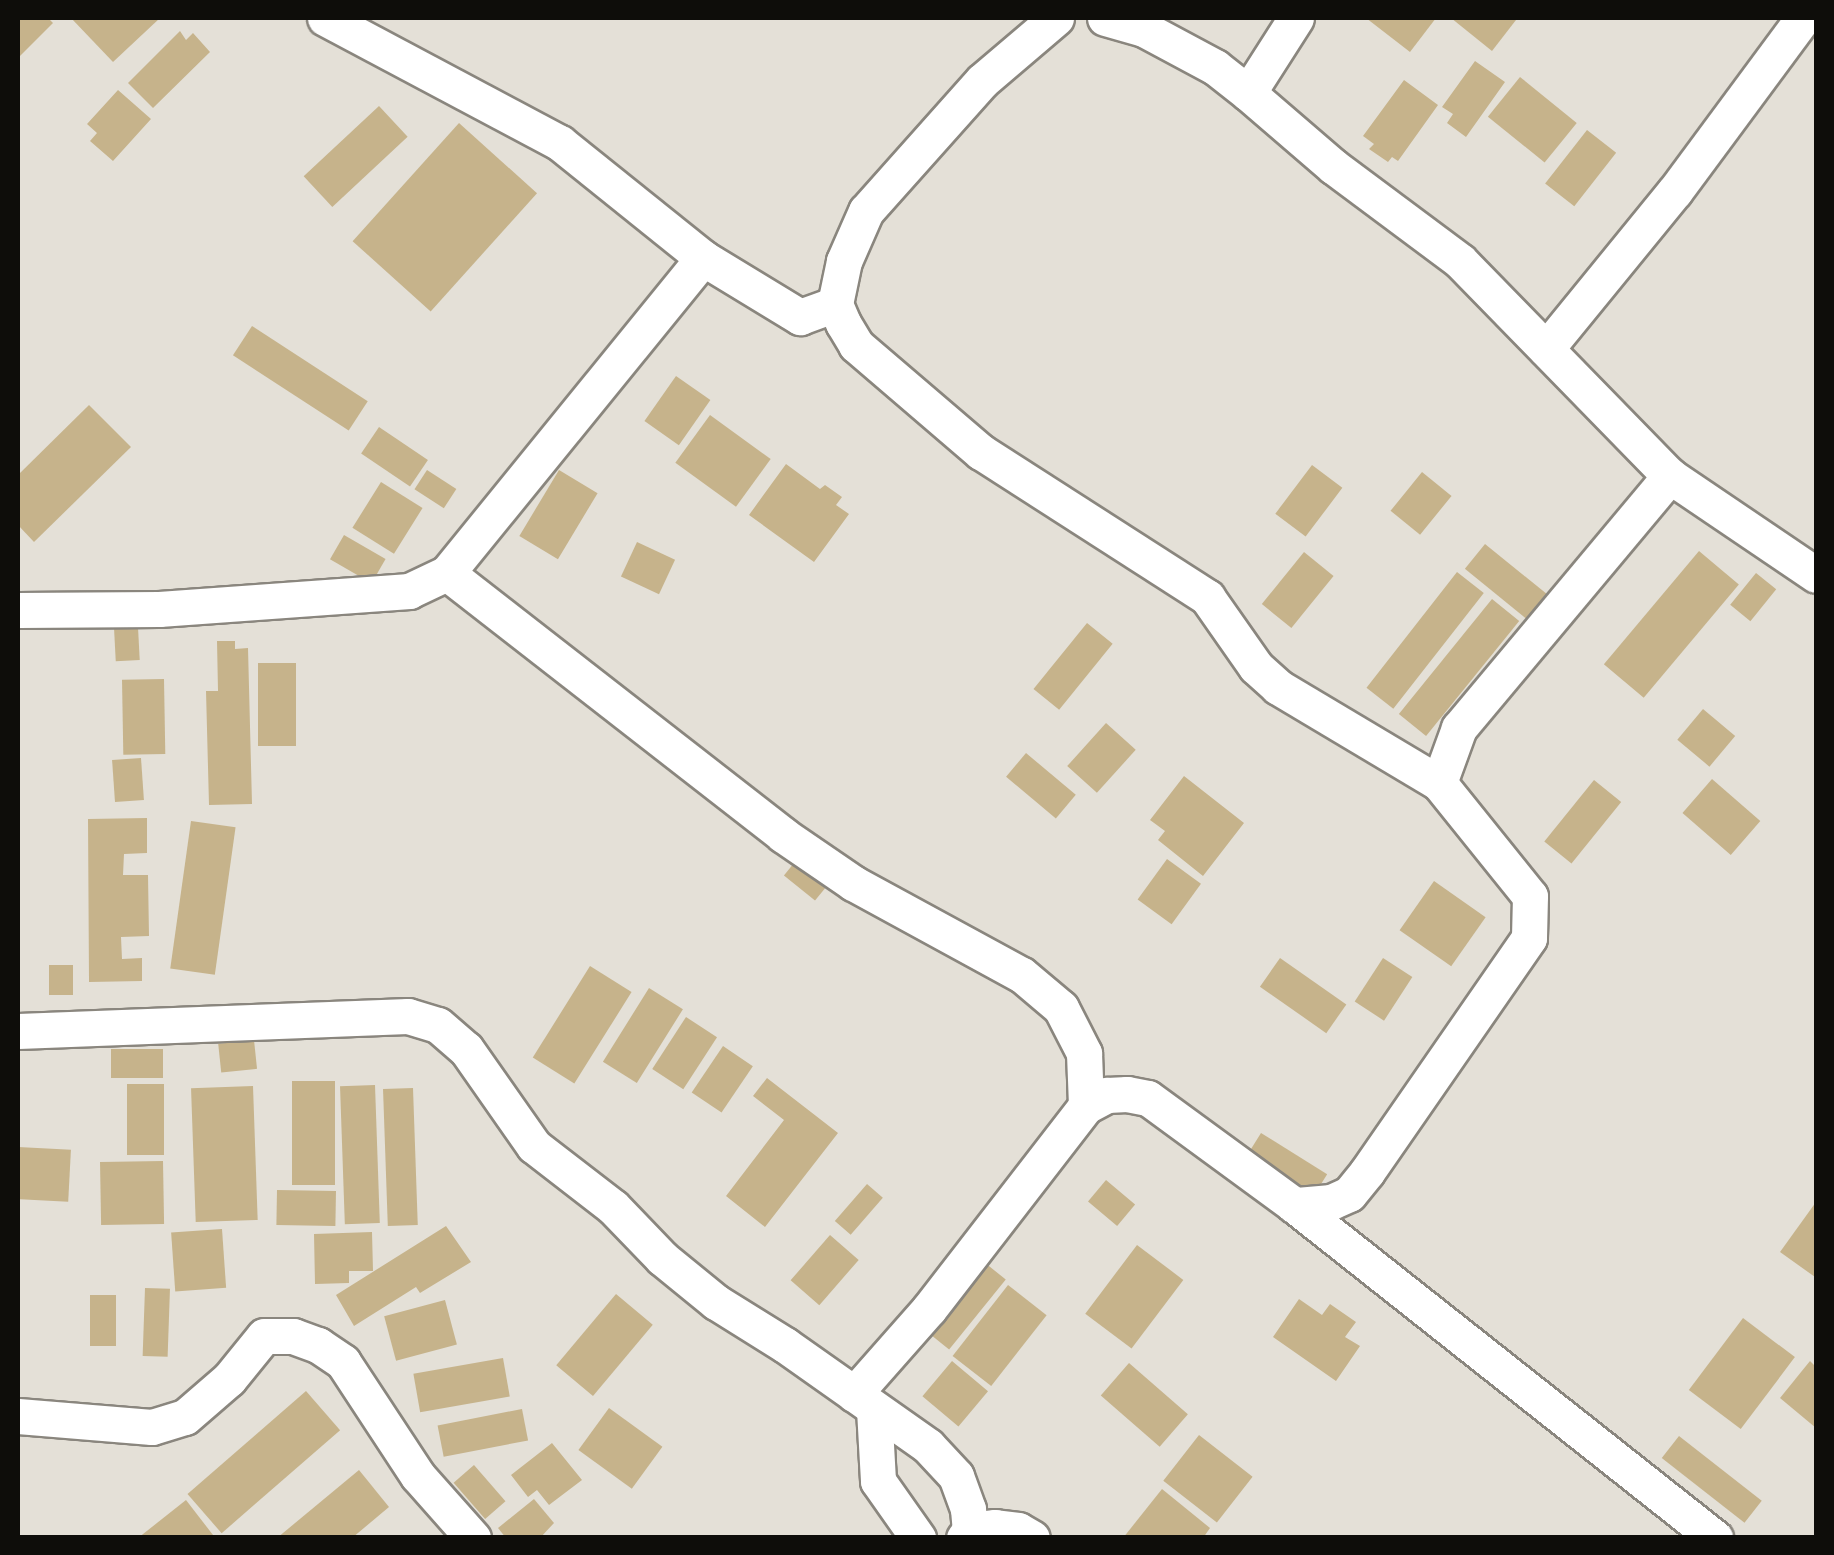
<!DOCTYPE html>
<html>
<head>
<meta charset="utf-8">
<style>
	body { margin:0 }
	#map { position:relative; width:1834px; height:1555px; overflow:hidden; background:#e4e0d7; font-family:"Exo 2",sans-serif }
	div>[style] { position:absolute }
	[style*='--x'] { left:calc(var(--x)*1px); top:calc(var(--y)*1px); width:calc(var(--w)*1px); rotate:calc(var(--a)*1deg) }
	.building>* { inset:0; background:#c6b38b; transform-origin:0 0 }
	.roads { filter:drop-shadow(2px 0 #8a867e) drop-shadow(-2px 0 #8a867e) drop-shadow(0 2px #8a867e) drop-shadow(0 -2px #8a867e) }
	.minor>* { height:35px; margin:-17.5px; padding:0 17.5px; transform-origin:17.5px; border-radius:17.5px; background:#fff }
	span { translate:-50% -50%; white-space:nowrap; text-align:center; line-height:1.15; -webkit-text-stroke:9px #fff; paint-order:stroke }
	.frame { position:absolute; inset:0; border:20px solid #0e0d0a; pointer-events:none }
</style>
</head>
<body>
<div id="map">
	<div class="building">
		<i style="clip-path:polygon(18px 18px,48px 18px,53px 23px,18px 58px)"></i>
		<i style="clip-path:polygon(71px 18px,160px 18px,113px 62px)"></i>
		<i style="clip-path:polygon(1366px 18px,1436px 18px,1410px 52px)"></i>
		<i style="clip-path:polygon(1451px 18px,1513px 18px,1516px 20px,1492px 51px)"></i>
		<i style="clip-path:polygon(180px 31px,186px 40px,193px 33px,210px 52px,153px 108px,128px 83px)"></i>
		<i style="clip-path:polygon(1475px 61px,1505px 82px,1466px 137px,1447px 123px,1453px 114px,1442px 107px)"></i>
		<i style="left:1520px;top:77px;width:73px;height:51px;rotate:39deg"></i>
		<i style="clip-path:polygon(1404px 80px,1438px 105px,1398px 161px,1392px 157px,1388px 162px,1369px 149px,1374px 144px,1363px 136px)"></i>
		<i style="clip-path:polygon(118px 90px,151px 119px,113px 161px,90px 141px,97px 133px,87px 124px)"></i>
		<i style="left:379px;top:106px;width:42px;height:103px;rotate:47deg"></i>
		<i style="left:459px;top:123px;width:105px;height:159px;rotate:42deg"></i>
		<i style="left:1587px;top:130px;width:37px;height:68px;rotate:38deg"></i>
		<i style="left:252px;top:326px;width:138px;height:35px;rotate:33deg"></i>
		<i style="left:676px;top:376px;width:42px;height:55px;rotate:35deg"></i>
		<i style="clip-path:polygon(89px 405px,131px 447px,34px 542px,18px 525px,18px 475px)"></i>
		<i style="left:710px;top:415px;width:75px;height:59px;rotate:36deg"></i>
		<i style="left:379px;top:427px;width:59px;height:32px;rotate:34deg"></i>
		<i style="clip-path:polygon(786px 464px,820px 489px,825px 485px,842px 497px,836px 505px,849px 514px,814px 562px,749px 515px)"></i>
		<i style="left:1312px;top:465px;width:38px;height:61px;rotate:37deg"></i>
		<i style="left:427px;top:470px;width:35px;height:23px;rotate:33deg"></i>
		<i style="left:559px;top:470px;width:45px;height:77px;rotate:31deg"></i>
		<i style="left:1422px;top:472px;width:38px;height:50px;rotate:39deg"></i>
		<i style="left:381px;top:482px;width:49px;height:54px;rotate:32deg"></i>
		<i style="left:344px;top:535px;width:48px;height:28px;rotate:30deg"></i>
		<i style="left:637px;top:542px;width:42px;height:38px;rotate:25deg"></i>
		<i style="left:1485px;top:544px;width:82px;height:32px;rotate:39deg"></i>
		<i style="left:1699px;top:551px;width:52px;height:148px;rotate:40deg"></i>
		<i style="left:1304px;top:552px;width:38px;height:67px;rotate:39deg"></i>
		<i style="left:1457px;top:572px;width:34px;height:147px;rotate:38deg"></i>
		<i style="left:1756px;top:573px;width:26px;height:41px;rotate:39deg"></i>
		<i style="left:1492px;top:599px;width:35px;height:148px;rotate:39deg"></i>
		<i style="left:1087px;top:623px;width:33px;height:85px;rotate:39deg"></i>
		<i style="left:138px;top:627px;width:33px;height:24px;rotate:87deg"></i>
		<i style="clip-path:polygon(217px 641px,235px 641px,235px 649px,248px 648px,252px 804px,209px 805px,206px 691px,218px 691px)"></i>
		<i style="left:258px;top:663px;width:38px;height:83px"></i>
		<i style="left:164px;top:679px;width:75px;height:42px;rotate:89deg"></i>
		<i style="left:1703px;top:709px;width:42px;height:40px;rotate:40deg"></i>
		<i style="left:1106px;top:723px;width:40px;height:58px;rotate:42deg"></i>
		<i style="left:1026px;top:753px;width:65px;height:31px;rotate:40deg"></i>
		<i style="left:141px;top:758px;width:42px;height:29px;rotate:86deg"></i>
		<i style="clip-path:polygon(1184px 776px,1244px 823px,1203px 876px,1158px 840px,1165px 831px,1150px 820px)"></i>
		<i style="left:1712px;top:779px;width:64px;height:45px;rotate:41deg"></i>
		<i style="left:1594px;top:780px;width:35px;height:79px;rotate:39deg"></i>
		<i style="clip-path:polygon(147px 818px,147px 853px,124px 854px,123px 875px,148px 875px,149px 936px,121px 937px,122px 959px,142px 958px,142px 981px,89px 982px,88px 819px)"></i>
		<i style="left:191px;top:821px;width:45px;height:149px;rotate:8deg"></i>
		<i style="left:1167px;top:859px;width:42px;height:50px;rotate:36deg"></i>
		<i style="left:794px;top:863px;width:40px;height:16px;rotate:39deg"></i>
		<i style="left:1434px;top:881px;width:63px;height:60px;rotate:35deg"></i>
		<i style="left:1280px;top:958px;width:81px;height:35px;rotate:35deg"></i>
		<i style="left:1383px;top:958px;width:35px;height:52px;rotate:33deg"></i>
		<i style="left:73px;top:965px;width:30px;height:24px;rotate:90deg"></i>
		<i style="left:590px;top:966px;width:49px;height:108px;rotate:32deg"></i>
		<i style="left:649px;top:988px;width:40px;height:87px;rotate:32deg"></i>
		<i style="left:686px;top:1017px;width:37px;height:62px;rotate:33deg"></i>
		<i style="left:254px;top:1040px;width:29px;height:36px;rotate:84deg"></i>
		<i style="left:723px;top:1046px;width:36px;height:56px;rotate:34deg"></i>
		<i style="left:163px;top:1049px;width:29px;height:52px;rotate:90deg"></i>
		<i style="clip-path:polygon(767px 1078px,838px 1133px,765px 1227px,726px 1196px,784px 1120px,753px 1096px)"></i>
		<i style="left:292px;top:1081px;width:43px;height:104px"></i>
		<i style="left:127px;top:1084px;width:37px;height:71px"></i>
		<i style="left:375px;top:1085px;width:138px;height:35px;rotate:88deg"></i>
		<i style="left:253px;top:1086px;width:134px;height:62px;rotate:88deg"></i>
		<i style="left:413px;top:1088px;width:137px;height:30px;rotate:88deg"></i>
		<i style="left:1261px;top:1133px;width:78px;height:28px;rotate:32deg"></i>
		<i style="left:18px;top:1147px;width:53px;height:52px;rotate:3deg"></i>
		<i style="left:163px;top:1161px;width:63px;height:63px;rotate:89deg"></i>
		<i style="left:1106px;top:1180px;width:38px;height:28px;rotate:40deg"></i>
		<i style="left:867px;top:1184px;width:21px;height:49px;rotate:41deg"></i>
		<i style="left:277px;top:1190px;width:59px;height:35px;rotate:1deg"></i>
		<i style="clip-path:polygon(1816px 1202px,1816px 1275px,1815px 1277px,1780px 1252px)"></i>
		<i style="clip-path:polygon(446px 1226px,471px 1262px,420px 1293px,416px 1287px,354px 1326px,336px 1295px)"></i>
		<i style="left:222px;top:1229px;width:59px;height:51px;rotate:86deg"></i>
		<i style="clip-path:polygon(372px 1232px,373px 1271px,349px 1271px,349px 1283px,315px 1284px,314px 1234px)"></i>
		<i style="left:830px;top:1235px;width:38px;height:60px;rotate:41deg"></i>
		<i style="left:1137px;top:1245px;width:58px;height:86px;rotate:37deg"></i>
		<i style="left:984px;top:1262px;width:28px;height:90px;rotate:39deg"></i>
		<i style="left:1008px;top:1285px;width:49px;height:90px;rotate:38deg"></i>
		<i style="left:145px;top:1288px;width:25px;height:68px;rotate:2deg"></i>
		<i style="left:616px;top:1294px;width:48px;height:93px;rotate:40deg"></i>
		<i style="left:90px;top:1295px;width:26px;height:51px"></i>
		<i style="clip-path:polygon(1299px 1299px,1322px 1315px,1330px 1304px,1356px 1322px,1345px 1337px,1360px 1346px,1336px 1381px,1273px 1337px)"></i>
		<i style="left:445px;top:1300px;width:46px;height:63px;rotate:75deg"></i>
		<i style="left:1743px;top:1318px;width:65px;height:90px;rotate:37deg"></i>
		<i style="left:503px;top:1358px;width:39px;height:91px;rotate:80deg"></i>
		<i style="left:952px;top:1361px;width:47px;height:46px;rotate:40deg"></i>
		<i style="clip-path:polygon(1810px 1361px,1816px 1367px,1816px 1428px,1780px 1398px)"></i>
		<i style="left:1129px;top:1363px;width:78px;height:43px;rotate:41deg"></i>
		<i style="left:306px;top:1391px;width:52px;height:157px;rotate:49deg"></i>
		<i style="left:609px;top:1408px;width:66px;height:52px;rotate:36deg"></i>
		<i style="left:522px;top:1409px;width:32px;height:86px;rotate:79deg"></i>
		<i style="left:1199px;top:1435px;width:68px;height:58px;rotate:38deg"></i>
		<i style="left:1679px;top:1436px;width:105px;height:28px;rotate:38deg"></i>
		<i style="clip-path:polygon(552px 1443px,582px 1480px,549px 1505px,537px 1490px,528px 1497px,511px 1475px)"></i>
		<i style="left:474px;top:1465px;width:48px;height:27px;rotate:49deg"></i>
		<i style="clip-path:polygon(359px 1470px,389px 1507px,352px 1538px,277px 1538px)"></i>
		<i style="clip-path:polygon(1162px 1489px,1210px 1528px,1203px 1538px,1123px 1538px)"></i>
		<i style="clip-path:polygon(534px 1499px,554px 1523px,540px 1538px,506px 1538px,498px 1528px)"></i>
		<i style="clip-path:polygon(186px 1500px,213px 1535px,209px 1538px,138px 1538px)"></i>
	</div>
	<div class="roads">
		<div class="minor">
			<i style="--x:325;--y:18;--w:266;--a:28"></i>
			<i style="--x:560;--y:143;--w:184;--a:38.8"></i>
			<i style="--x:703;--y:258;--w:114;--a:31.3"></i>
			<i style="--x:800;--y:317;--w:37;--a:-20"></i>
			<i style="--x:1056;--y:18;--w:97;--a:139.6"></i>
			<i style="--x:982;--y:81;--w:174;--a:131.7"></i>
			<i style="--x:866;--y:211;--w:55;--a:113.7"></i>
			<i style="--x:844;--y:261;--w:44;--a:101.8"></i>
			<i style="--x:835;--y:304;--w:21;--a:67"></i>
			<i style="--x:843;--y:323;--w:26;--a:59"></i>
			<i style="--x:856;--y:345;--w:165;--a:40.6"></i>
			<i style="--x:981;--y:452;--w:269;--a:32.7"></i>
			<i style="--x:1207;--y:597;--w:85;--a:55"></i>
			<i style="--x:1256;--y:667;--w:30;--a:42"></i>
			<i style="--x:1278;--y:687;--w:187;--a:30.8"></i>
			<i style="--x:1439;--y:783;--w:145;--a:51.2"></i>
			<i style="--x:1530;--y:896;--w:42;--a:91.4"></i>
			<i style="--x:1529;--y:938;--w:285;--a:124.7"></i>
			<i style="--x:1367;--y:1172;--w:28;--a:129"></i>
			<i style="--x:1349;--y:1194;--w:20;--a:156"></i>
			<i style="--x:1331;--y:1202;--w:37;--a:175"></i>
			<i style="--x:1105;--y:18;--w:41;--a:15.8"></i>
			<i style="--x:1144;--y:29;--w:81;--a:28.2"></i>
			<i style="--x:1215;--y:67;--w:42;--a:38.2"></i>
			<i style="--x:1248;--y:93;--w:113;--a:40.7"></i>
			<i style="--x:1334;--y:167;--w:157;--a:36.7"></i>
			<i style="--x:1460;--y:261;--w:301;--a:45.7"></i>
			<i style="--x:1670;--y:476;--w:176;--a:34.1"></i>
			<i style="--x:1248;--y:93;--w:89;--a:-57.4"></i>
			<i style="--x:1546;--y:349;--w:204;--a:-50.8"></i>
			<i style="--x:1675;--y:191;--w:215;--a:-53.5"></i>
			<i style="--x:447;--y:573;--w:426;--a:37.9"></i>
			<i style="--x:783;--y:835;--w:85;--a:34.4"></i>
			<i style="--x:853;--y:883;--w:192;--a:28.6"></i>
			<i style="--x:1022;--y:975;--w:51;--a:40.2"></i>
			<i style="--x:1061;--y:1008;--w:51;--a:62.9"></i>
			<i style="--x:1084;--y:1053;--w:53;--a:87.8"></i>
			<i style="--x:18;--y:610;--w:141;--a:-0.4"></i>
			<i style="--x:159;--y:609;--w:251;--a:-4.1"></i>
			<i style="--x:409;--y:591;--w:42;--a:-25.3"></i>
			<i style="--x:447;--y:573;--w:406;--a:-50.9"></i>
			<i style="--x:1439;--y:783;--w:59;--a:-70"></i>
			<i style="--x:1459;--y:728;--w:329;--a:-50.1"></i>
			<i style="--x:18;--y:1031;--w:390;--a:-2.2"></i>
			<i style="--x:408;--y:1016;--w:31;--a:17"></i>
			<i style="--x:438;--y:1025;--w:37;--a:41"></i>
			<i style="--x:466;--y:1049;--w:118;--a:55"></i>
			<i style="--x:534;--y:1146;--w:100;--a:37.7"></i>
			<i style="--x:613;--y:1207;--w:71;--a:46.1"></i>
			<i style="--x:662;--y:1258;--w:70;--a:39.2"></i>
			<i style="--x:716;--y:1302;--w:81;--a:31.9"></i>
			<i style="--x:785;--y:1345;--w:175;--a:35.2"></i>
			<i style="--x:928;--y:1446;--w:41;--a:47"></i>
			<i style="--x:956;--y:1476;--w:35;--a:70"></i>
			<i style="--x:968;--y:1509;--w:21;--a:85"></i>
			<i style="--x:854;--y:1394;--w:113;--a:-48.6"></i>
			<i style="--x:929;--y:1309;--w:257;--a:-52.3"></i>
			<i style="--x:1086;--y:1106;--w:24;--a:-28"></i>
			<i style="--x:1107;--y:1095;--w:20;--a:-3"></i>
			<i style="--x:1127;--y:1094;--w:21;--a:11"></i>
			<i style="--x:1148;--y:1098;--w:181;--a:36.2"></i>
			<i style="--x:1294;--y:1205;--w:537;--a:38.34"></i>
			<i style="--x:874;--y:1409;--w:72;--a:86.8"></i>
			<i style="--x:878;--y:1481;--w:70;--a:54.9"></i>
			<i style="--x:18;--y:1416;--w:134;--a:4.7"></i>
			<i style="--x:152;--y:1427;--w:34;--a:-17"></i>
			<i style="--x:185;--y:1417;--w:58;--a:-40.8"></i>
			<i style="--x:229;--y:1379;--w:55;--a:-50.9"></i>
			<i style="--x:264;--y:1336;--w:29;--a:0"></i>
			<i style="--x:293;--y:1336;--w:27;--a:20"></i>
			<i style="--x:318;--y:1345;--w:30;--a:34"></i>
			<i style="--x:343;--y:1362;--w:136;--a:56.7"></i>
			<i style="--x:418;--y:1476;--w:83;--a:48.4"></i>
			<i style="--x:964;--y:1538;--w:10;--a:-53"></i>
			<i style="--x:970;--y:1530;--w:25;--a:-7"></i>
			<i style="--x:995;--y:1527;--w:23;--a:7"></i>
			<i style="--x:1018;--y:1530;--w:16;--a:30"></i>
		</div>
	</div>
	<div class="frame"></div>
</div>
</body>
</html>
